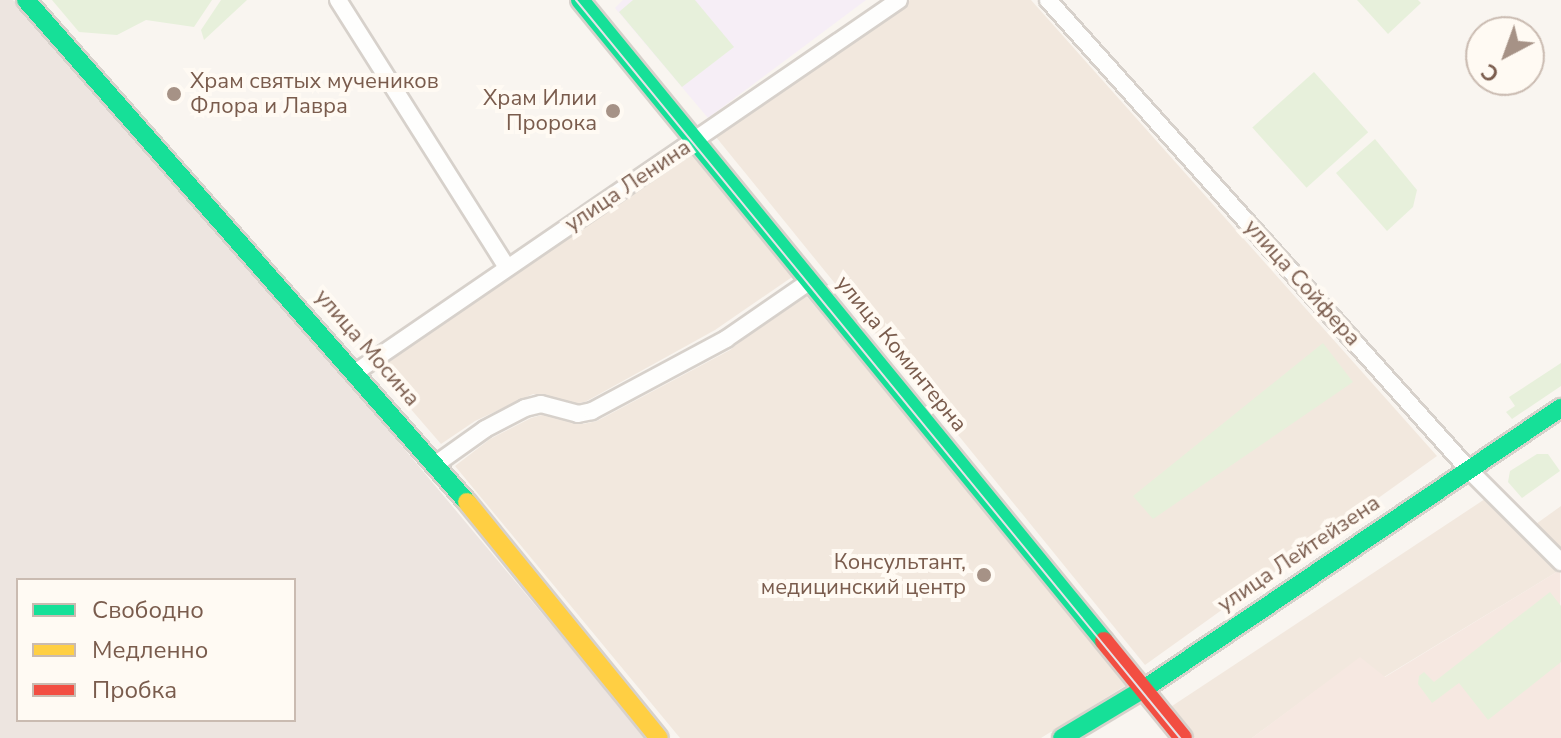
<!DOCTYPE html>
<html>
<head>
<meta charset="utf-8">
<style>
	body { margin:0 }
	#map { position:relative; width:1561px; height:738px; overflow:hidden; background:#f9f5f0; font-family:"Nunito Sans",sans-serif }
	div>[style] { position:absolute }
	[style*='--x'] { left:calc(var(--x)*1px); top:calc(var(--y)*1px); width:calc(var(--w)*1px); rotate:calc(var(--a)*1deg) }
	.residential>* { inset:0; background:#f2e8de }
	.commercial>* { inset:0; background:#f6e8e1 }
	.industrial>* { inset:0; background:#ede5e0 }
	.education>* { inset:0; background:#f6eef6 }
	.green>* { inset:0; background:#e7f0db; transform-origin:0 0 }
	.roads { filter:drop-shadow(2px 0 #d7d1cb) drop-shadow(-2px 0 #d7d1cb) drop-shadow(0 2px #d7d1cb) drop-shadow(0 -2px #d7d1cb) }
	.street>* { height:16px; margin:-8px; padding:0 8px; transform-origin:8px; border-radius:8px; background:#fefefd }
	.fast>* { height:18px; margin:-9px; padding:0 9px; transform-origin:9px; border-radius:9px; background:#16e098 }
	.slow>* { height:18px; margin:-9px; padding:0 9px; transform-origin:9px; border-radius:9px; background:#ffcf43 }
	.jam>* { height:18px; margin:-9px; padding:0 9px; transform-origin:9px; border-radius:9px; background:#f24e42 }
	.tram>* { height:2px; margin:-1px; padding:0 1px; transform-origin:1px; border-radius:1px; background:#e6e3e7 }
	.dots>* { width:22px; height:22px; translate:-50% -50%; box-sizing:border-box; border:4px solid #fffaf3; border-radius:50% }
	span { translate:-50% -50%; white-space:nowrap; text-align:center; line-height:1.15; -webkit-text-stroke:8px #fffaf3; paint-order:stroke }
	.poi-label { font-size:22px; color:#7a5c4d }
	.left { translate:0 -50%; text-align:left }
	.right { translate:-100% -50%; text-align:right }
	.street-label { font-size:22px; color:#7a5c4d }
	.legend { position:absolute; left:16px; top:578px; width:280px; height:144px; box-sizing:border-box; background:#fffaf3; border:2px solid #cabbb1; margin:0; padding:10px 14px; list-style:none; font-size:24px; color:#7a5c4d }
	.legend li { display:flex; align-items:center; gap:16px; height:40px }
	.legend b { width:40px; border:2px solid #cabbb1 }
	.north { position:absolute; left:1465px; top:16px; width:80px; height:80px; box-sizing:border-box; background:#fffaf3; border:2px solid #cabbb1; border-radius:50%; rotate:221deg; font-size:22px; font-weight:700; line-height:32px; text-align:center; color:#7a5c4d }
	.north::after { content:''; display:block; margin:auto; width:28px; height:36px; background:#a69286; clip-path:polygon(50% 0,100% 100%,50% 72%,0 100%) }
</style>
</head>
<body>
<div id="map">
	<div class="residential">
		<i style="clip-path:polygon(910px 0,1031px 0,1437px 456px,1145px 665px,716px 137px)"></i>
		<i style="clip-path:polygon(690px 150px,795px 275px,715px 330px,585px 402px,573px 404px,533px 394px,475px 421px,441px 444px,377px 370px)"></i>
		<i style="clip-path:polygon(803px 292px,1128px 684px,1041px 738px,680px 738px,455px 466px,490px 439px,531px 418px,545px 414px,583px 424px,597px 421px,730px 350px)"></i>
		<i style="clip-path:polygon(1488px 497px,1560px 570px,1384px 677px,1360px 658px,1252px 738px,1189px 738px,1166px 710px)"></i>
		<i style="clip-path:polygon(1561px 506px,1561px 551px,1536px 524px)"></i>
	</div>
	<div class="commercial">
		<i style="clip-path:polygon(1560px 570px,1561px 738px,1252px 738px,1360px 657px,1385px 677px)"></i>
	</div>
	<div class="industrial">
		<i style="clip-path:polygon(evenodd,0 0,13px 0,168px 166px,646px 738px,0 738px,0 0,18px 580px,294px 580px,294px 720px,18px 720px,18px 580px)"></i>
	</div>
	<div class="education">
		<i style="clip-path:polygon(623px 0,866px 0,708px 118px,615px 8px)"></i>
	</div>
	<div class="green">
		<i style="clip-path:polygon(52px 0,212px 0,194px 27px,146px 20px,117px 35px,79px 32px)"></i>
		<i style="clip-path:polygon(221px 0,247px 0,204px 40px,201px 30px)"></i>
		<i style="clip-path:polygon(633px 0,695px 0,734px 47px,682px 87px,619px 12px)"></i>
		<i style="clip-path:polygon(1357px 0,1418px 0,1421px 3px,1388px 34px)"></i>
		<i style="left:1314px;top:72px;width:81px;height:83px;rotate:48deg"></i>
		<i style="clip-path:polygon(1375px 139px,1417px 190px,1413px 207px,1387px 231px,1336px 173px)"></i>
		<i style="clip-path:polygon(1323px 343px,1353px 382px,1153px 519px,1133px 496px)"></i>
		<i style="clip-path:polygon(1561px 363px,1561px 386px,1512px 419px,1506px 412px,1515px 406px,1509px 397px)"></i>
		<i style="clip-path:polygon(1537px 454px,1548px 454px,1560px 471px,1522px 498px,1508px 482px,1510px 471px)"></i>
		<i style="clip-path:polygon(1550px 592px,1561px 606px,1561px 662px,1488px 720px,1459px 683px,1432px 703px,1418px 684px,1419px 676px,1424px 672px,1434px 682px)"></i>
	</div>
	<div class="roads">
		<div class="street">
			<i style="--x:338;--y:0;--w:316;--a:57.7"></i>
			<i style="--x:1048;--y:0;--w:632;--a:48.14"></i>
			<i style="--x:1470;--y:471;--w:129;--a:45"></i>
			<i style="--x:356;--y:372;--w:658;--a:-34.41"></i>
			<i style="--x:436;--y:464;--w:60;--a:-35.5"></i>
			<i style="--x:485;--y:429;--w:45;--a:-27.7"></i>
			<i style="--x:525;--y:408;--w:16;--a:-14"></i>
			<i style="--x:541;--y:404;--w:38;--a:15"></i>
			<i style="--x:578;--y:414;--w:14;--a:-12"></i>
			<i style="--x:592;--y:411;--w:152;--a:-28.2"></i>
			<i style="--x:726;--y:339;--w:102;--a:-34.6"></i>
		</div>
		<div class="fast">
			<i style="--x:26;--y:0;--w:668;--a:48.7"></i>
			<i style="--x:580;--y:0;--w:828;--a:50.73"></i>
			<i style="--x:1062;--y:738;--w:99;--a:-31"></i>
			<i style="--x:1147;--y:687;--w:499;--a:-34"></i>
		</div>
		<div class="slow">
			<i style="--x:467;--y:502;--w:304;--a:50.9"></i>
		</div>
		<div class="jam">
			<i style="--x:1104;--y:641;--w:125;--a:50.8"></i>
		</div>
	</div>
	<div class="tram">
		<i style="--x:576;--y:0;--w:954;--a:50.7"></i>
	</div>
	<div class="dots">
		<i style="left:174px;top:94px;background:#a69286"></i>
		<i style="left:613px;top:111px;background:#a69286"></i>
		<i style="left:984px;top:575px;background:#a69286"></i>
	</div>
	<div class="poi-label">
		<span class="left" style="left:190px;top:94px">Храм святых мучеников<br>Флора и Лавра</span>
		<span class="right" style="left:597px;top:111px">Храм Илии<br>Пророка</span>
		<span class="right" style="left:966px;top:575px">Консультант,<br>медицинский центр</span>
	</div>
	<div class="street-label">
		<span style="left:628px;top:186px;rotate:-34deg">улица Ленина</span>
		<span style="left:1302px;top:283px;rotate:48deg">улица Сойфера</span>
		<span style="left:367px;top:348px;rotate:49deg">улица Мосина</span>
		<span style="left:901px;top:354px;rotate:51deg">улица Коминтерна</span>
		<span style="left:1299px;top:554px;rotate:-34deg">улица Лейтейзена</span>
	</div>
	<ul class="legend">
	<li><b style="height:10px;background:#16e098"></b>Свободно</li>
	<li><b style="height:10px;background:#ffcf43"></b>Медленно</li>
	<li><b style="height:10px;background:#f24e42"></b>Пробка</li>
	</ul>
	<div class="north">С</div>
</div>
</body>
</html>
